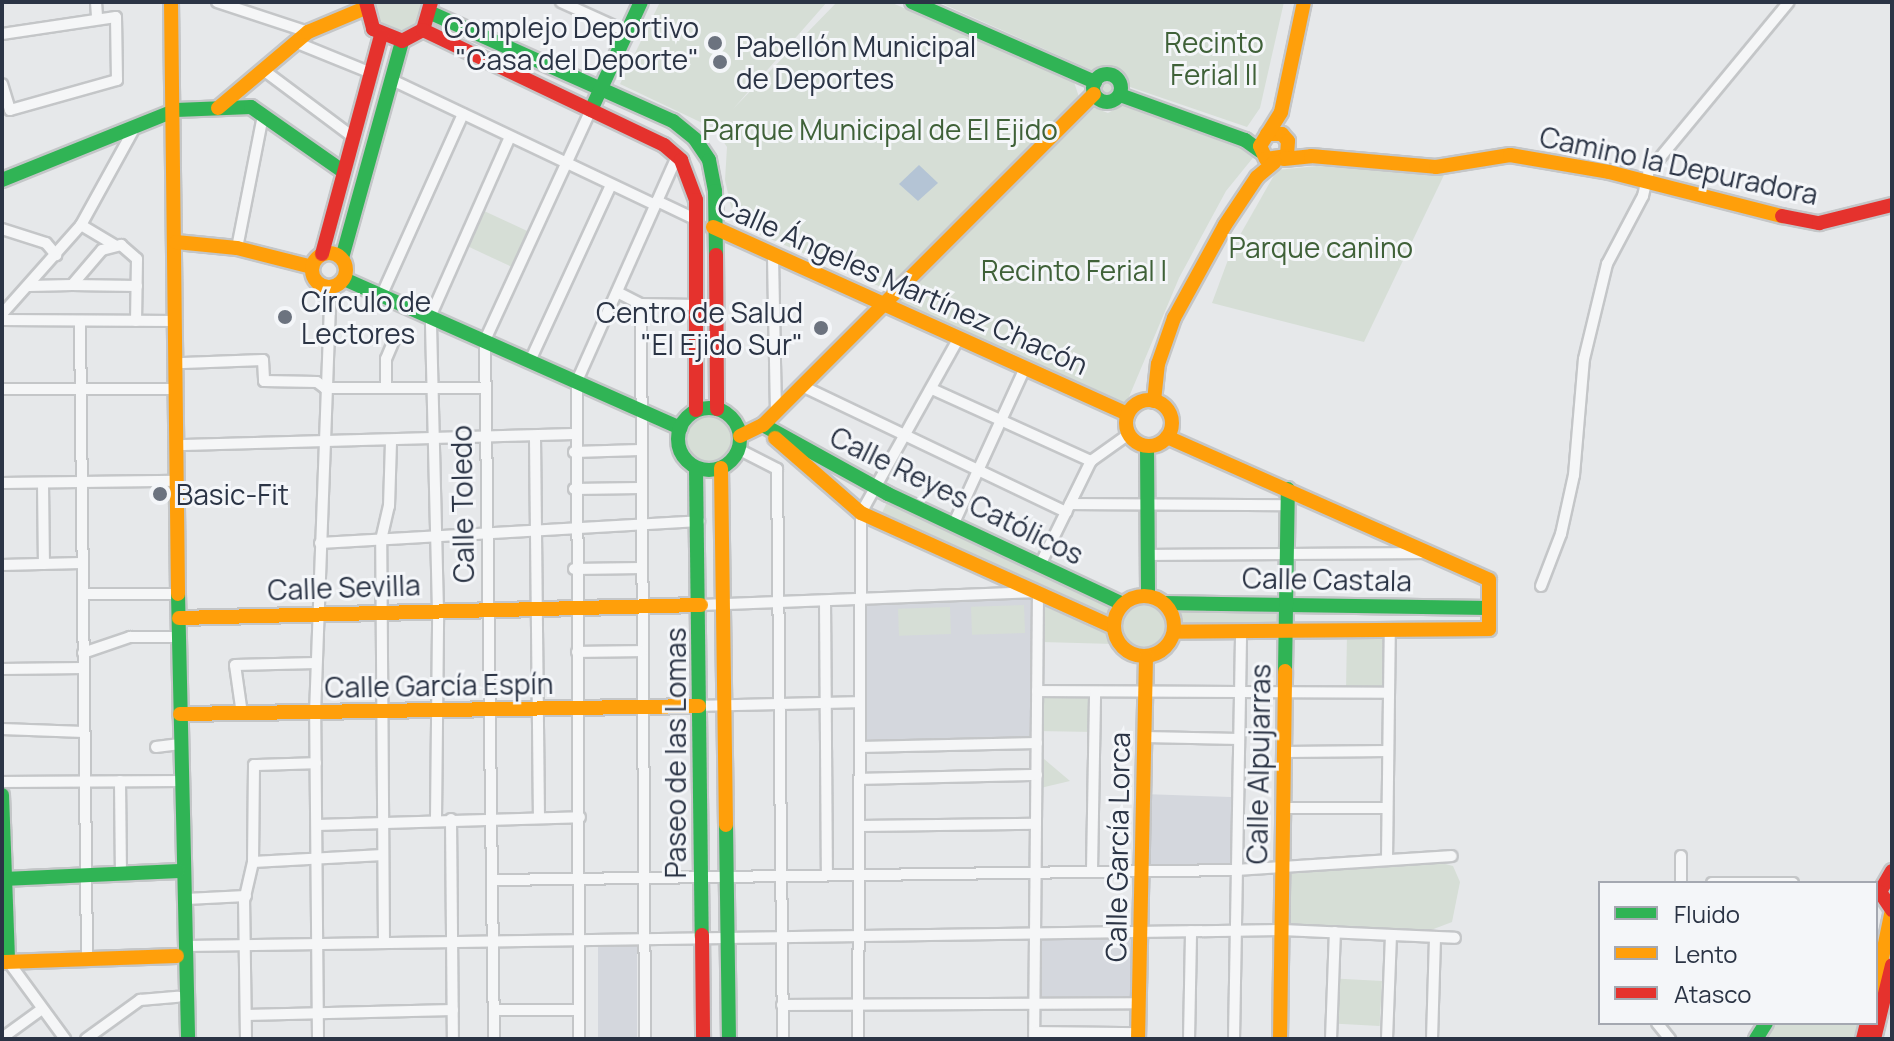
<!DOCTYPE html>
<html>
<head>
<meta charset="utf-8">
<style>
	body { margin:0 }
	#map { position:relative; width:1894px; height:1041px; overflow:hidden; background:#e6e8ea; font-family:Manrope,sans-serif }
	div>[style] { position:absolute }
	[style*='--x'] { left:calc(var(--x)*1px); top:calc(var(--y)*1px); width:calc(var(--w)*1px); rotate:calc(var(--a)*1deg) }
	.built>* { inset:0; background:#d4d7dd; transform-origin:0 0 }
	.green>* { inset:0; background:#d6ded6; transform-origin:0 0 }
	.round { border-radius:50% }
	.water>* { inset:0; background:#b4c4d5 }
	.roads { filter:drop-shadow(2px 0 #c4c6c8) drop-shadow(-2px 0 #c4c6c8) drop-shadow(0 2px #c4c6c8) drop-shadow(0 -2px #c4c6c8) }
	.street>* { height:10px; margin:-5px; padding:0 5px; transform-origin:5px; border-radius:5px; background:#f5f6f7 }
	.fast>* { height:14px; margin:-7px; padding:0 7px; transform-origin:7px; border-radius:7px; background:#30b455 }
	.fast>.ring { margin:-7px; padding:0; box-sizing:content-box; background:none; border:14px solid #30b455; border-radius:50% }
	.slow>* { height:14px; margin:-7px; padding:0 7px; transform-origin:7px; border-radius:7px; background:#ff9f0a }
	.slow>.ring { margin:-7px; padding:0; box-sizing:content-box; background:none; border:14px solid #ff9f0a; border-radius:50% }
	.jam>* { height:14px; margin:-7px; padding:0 7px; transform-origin:7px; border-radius:7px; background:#e5322d }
	.dots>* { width:22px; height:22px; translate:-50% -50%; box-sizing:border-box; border:4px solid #f4f6f9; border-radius:50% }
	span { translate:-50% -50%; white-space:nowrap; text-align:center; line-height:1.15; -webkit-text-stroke:6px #f4f6f9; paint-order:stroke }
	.poi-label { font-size:28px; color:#2b3445 }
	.right { translate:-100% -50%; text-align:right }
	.left { translate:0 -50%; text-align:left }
	.park-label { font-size:28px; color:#3f6138 }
	.street-label { font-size:28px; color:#2b3445 }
	.frame { position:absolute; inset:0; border:4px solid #2b3445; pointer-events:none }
	.legend { position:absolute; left:1598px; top:881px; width:280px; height:144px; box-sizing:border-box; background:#f4f6f9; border:2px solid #a4a8b1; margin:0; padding:10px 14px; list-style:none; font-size:24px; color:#2b3445 }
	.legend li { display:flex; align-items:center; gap:16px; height:40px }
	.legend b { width:40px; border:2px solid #a4a8b1 }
</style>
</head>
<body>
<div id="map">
	<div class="built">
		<i style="left:1038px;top:592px;width:151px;height:177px;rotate:90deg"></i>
		<i style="left:1143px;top:794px;width:95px;height:77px;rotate:2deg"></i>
		<i style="left:1142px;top:932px;width:71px;height:107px;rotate:92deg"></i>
		<i style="left:598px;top:944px;width:39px;height:95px"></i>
	</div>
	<div class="green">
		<i style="clip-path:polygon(371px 2px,427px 2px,424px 22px,409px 35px,381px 30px)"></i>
		<i style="clip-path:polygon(660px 2px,827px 2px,733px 109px,837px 2px,890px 2px,1074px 82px,1080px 100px,888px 290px,745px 228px,731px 207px,725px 180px,727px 147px,715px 129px,620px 84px)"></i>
		<i style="clip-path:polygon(1284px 2px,1260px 108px,1247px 127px,1130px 87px,1120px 70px,1108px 66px,1094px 71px,943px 4px)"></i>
		<i class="round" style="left:1095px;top:75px;width:26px;height:26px"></i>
		<i style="clip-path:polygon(1123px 105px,1256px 154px,1226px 191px,1179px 278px,1126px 404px,895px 303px,1094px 108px,1108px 113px)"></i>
		<i style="clip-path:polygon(1317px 166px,1444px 175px,1364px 342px,1212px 303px,1232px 249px,1277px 170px)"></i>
		<i style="left:482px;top:210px;width:54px;height:39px;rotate:25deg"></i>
		<i class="round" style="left:682px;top:412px;width:54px;height:54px"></i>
		<i style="clip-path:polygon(889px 498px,1115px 605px,1109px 620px,880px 517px)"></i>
		<i style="clip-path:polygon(1043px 599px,1110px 631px,1114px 644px,1042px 642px)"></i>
		<i class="round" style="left:1119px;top:600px;width:50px;height:50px"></i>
		<i style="left:1024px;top:605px;width:28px;height:53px;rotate:88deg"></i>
		<i style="clip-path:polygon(1175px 606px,1282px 608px,1282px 625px,1179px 628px)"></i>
		<i style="left:950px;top:607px;width:27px;height:52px;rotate:88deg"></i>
		<i style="left:1385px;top:634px;width:53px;height:38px;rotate:91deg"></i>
		<i style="left:1037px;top:691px;width:58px;height:40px;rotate:1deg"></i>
		<i style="clip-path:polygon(1037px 753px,1070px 781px,1036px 789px)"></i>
		<i style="clip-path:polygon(1438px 862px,1453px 866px,1460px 882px,1452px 922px,1431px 930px,1286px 925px,1288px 874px)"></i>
		<i style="left:1382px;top:981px;width:45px;height:42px;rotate:93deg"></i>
		<i style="clip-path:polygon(1775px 1023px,1859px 1023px,1856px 1039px,1763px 1039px)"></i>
	</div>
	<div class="water">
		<i style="clip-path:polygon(919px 165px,938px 183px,918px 201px,899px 184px)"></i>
	</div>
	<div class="roads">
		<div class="street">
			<i style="--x:96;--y:2;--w:15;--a:86"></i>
			<i style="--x:217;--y:2;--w:96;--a:18.2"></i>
			<i style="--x:561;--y:2;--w:72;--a:24.4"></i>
			<i style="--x:2;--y:34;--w:115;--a:-8.5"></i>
			<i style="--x:116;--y:17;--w:63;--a:89.1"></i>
			<i style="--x:117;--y:80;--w:111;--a:164.3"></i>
			<i style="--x:10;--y:110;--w:27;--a:-107"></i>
			<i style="--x:295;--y:42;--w:82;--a:22.2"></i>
			<i style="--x:262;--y:69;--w:114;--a:36.8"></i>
			<i style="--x:392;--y:80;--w:291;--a:25.4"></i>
			<i style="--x:657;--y:201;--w:44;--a:25.4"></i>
			<i style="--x:81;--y:225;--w:39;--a:31"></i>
			<i style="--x:2;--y:229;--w:46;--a:17.7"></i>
			<i style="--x:46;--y:243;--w:16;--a:50"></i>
			<i style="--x:237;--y:248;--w:136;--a:-78.9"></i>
			<i style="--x:773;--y:257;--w:156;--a:88.9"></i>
			<i style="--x:72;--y:285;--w:65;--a:0.9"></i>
			<i style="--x:29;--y:286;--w:43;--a:-1.3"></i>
			<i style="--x:72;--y:285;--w:46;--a:-49.4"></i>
			<i style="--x:102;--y:250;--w:20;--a:-15"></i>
			<i style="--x:121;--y:245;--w:21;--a:41"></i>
			<i style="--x:137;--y:259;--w:62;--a:90.9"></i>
			<i style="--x:383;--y:292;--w:195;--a:-65.8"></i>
			<i style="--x:617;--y:292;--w:27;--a:27"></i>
			<i style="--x:641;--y:304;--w:55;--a:1"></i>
			<i style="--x:641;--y:304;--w:735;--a:89.69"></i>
			<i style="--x:2;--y:314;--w:119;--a:-48.4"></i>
			<i style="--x:81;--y:225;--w:110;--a:-61.1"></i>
			<i style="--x:2;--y:320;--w:173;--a:0.3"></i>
			<i style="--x:80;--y:322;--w:637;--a:89.37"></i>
			<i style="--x:530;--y:361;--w:194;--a:-65.3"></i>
			<i style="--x:183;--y:363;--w:80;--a:-2.1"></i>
			<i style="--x:263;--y:360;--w:21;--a:87"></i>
			<i style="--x:264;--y:381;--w:53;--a:1.1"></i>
			<i style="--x:317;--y:382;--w:10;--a:37"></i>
			<i style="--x:325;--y:388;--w:160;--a:0"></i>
			<i style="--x:802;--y:386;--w:293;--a:25.5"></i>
			<i style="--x:386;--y:388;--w:29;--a:-90"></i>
			<i style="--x:386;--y:359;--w:25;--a:-67"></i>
			<i style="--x:2;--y:389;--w:173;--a:0"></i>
			<i style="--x:932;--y:389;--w:175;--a:24.4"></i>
			<i style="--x:535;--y:438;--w:380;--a:89.4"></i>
			<i style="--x:184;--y:445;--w:390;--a:-1.6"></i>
			<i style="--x:738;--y:449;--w:44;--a:27.1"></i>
			<i style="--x:777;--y:469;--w:570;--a:89.4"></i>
			<i style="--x:574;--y:452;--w:66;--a:-1.7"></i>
			<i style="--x:2;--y:483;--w:176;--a:-0.7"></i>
			<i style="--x:43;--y:484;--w:80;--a:89.3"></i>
			<i style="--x:574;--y:489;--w:66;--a:-0.9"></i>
			<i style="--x:1070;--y:504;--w:217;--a:0.3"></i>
			<i style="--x:954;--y:523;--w:170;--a:-65.4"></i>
			<i style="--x:320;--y:543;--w:380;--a:-3.3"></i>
			<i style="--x:1147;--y:555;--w:278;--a:-0.4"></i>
			<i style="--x:2;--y:565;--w:79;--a:-1.5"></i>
			<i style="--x:1040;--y:565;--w:116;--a:-63.9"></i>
			<i style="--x:1091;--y:461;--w:47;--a:-35.4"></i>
			<i style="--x:574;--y:569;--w:68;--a:-0.8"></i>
			<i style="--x:1541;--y:586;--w:56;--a:-69"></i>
			<i style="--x:1561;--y:534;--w:60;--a:-77.6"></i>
			<i style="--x:1574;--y:475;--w:116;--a:-85.1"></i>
			<i style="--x:1584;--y:359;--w:98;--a:-76.4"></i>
			<i style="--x:1607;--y:264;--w:77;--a:-62.1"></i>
			<i style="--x:1643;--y:196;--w:26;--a:-77"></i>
			<i style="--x:1649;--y:171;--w:219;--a:-50.4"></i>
			<i style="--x:83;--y:594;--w:96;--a:0"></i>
			<i style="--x:825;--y:601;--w:273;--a:89.6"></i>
			<i style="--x:701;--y:605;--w:337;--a:-2.2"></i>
			<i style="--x:1038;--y:592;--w:447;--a:90.5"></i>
			<i style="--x:577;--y:652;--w:65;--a:-0.9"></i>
			<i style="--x:83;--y:653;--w:50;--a:-18.8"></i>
			<i style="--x:130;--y:637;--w:49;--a:0"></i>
			<i style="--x:2;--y:669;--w:81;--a:-0.7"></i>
			<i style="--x:1037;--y:691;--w:352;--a:0.3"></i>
			<i style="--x:699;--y:706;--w:161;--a:-1.4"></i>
			<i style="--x:242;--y:714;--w:49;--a:-98.1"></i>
			<i style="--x:235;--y:665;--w:81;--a:-1.4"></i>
			<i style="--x:2;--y:729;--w:82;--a:2.1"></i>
			<i style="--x:1145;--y:737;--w:94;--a:1.2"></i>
			<i style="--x:156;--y:747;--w:24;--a:-7"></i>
			<i style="--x:860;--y:747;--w:177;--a:-1.3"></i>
			<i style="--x:1284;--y:752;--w:104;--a:-0.6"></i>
			<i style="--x:860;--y:779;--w:177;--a:-1.3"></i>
			<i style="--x:120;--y:781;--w:92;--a:89.4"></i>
			<i style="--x:2;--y:782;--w:178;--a:-0.3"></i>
			<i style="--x:1283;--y:808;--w:104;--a:0"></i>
			<i style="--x:436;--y:819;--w:208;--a:-89.4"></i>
			<i style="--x:438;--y:611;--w:296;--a:-91.4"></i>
			<i style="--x:431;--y:315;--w:193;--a:-66.1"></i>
			<i style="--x:451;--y:819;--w:220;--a:89.5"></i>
			<i style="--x:317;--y:825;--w:263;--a:-1.7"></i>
			<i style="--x:860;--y:826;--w:176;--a:-0.7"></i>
			<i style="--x:1387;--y:860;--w:231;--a:-89.3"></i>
			<i style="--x:253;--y:862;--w:130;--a:-3.1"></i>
			<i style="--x:1092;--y:870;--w:178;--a:-89"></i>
			<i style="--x:493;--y:880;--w:744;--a:-0.77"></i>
			<i style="--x:1237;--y:870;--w:215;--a:-3.7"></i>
			<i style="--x:1681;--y:883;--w:27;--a:-90"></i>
			<i style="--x:1712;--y:883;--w:81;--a:0"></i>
			<i style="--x:186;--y:899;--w:60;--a:-2.9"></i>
			<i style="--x:384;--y:943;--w:403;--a:-90.4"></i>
			<i style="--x:381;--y:540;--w:35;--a:-77"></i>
			<i style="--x:389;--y:506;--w:64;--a:-88.2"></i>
			<i style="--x:187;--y:946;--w:1095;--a:-0.84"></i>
			<i style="--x:1282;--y:930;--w:173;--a:2.6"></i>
			<i style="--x:8;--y:961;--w:97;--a:53.8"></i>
			<i style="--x:782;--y:1005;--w:357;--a:-0.3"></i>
			<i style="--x:495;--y:1010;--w:83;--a:0"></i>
			<i style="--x:246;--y:1015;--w:207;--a:-1.4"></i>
			<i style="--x:1657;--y:1023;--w:21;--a:51"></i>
			<i style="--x:1035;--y:1032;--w:104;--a:0.6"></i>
			<i style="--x:2;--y:1038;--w:49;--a:-35.9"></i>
			<i style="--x:86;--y:1039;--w:67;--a:-35.8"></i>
			<i style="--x:140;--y:1000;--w:38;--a:-5"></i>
			<i style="--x:246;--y:1039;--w:138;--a:-90.8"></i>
			<i style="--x:244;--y:901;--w:40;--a:-77"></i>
			<i style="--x:253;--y:862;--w:97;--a:-89.4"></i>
			<i style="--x:254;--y:765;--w:62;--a:-1.8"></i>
			<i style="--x:318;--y:1039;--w:325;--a:-90.5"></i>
			<i style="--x:315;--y:714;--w:427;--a:-87.9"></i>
			<i style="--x:494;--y:1039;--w:699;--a:-90.74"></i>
			<i style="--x:485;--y:340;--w:253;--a:-65.3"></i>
			<i style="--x:579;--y:1039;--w:658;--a:-90.17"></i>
			<i style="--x:577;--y:381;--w:246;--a:-66"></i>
			<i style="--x:858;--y:1039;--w:526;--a:-89.67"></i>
			<i style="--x:861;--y:513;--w:201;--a:-60.8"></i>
			<i style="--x:1189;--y:1039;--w:108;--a:-88.9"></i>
			<i style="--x:1234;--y:1039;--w:408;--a:-89"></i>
			<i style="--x:1331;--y:1039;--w:107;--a:-87.9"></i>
			<i style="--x:1387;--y:1039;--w:104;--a:-87.8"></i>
			<i style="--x:1432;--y:1039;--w:102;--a:-88.3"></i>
		</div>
		<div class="fast">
			<i style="--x:912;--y:2;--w:200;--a:23.6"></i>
			<i style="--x:431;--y:13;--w:265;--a:24.1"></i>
			<i style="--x:673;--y:121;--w:28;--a:39"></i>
			<i style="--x:695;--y:139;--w:25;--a:56"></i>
			<i style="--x:709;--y:160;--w:32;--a:79"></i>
			<i style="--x:715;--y:191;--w:64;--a:89.1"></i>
			<i class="ring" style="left:1093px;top:74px;width:14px;height:14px"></i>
			<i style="--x:1120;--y:95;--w:133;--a:19.8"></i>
			<i style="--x:1245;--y:140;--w:19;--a:36"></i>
			<i style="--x:591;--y:110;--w:119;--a:-65.2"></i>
			<i style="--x:2;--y:180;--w:188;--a:-21.9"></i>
			<i style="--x:176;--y:110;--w:75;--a:-2.3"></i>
			<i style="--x:251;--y:107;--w:113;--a:35"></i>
			<i style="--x:342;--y:258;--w:225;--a:-74.5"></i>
			<i style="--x:344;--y:279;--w:368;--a:23.9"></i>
			<i class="ring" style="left:678px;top:408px;width:48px;height:48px"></i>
			<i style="--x:763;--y:425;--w:143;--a:28.9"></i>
			<i style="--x:888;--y:494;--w:259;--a:25.1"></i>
			<i style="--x:1147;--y:446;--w:149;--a:89.6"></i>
			<i style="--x:696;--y:468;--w:467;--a:89.3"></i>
			<i style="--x:178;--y:594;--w:445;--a:88.7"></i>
			<i style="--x:1164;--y:603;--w:325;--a:0.9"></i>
			<i style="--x:1285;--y:671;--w:182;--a:-89.1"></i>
			<i style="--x:2;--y:795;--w:166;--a:87.9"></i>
			<i style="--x:726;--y:825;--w:214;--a:89.2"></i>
			<i style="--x:2;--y:879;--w:176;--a:-2.6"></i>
			<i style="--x:1756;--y:1039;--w:19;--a:-58"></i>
		</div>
		<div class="slow">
			<i style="--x:171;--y:2;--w:592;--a:89.32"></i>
			<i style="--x:218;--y:108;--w:118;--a:-40.2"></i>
			<i style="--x:308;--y:32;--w:62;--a:-22.8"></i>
			<i style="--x:1267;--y:134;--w:15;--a:0"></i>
			<i style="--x:1282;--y:134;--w:9;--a:49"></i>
			<i style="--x:1288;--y:141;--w:15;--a:94"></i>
			<i style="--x:1287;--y:156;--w:21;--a:172"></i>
			<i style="--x:1266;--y:159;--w:14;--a:-115"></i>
			<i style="--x:1260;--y:146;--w:40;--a:-58"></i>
			<i style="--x:1281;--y:112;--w:112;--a:-78.2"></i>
			<i style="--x:1284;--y:159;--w:27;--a:-6"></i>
			<i style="--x:1311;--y:156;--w:125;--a:5"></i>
			<i style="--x:1436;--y:167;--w:75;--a:-9.2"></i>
			<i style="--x:1510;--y:155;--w:100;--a:9.7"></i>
			<i style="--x:1609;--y:172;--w:179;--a:14.3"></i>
			<i style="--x:713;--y:227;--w:455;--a:24.3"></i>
			<i style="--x:176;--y:242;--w:61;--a:5.6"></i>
			<i style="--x:237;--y:248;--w:77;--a:14.2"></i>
			<i class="ring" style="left:312px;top:253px;width:20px;height:20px"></i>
			<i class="ring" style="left:1126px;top:400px;width:32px;height:32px"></i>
			<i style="--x:1154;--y:401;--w:37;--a:-84"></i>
			<i style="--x:1158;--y:364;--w:49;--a:-70.8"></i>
			<i style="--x:1174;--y:318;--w:106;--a:-61.3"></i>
			<i style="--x:1225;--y:225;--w:58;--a:-56.3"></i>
			<i style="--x:1257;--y:177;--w:23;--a:-40"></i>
			<i style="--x:740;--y:436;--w:25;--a:-26"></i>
			<i style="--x:763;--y:425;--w:468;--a:-45"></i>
			<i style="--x:1167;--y:437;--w:352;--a:23.9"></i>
			<i style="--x:1489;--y:580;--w:49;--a:90"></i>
			<i style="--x:1489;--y:629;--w:315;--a:179.5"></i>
			<i style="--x:775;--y:438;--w:114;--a:41.1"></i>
			<i style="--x:861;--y:513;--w:277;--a:24.3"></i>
			<i style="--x:721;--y:468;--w:357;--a:89.2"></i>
			<i class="ring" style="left:1114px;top:596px;width:46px;height:46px"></i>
			<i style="--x:179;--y:618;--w:522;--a:-1.43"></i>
			<i style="--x:180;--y:714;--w:519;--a:-0.88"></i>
			<i style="--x:2;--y:962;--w:175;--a:-2"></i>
			<i style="--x:1876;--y:987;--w:79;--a:-78.3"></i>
			<i style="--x:1138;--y:1039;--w:383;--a:-88.8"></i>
			<i style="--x:1280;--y:1039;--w:368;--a:-89.2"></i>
		</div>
		<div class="jam">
			<i style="--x:366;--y:2;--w:28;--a:75"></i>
			<i style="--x:373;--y:29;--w:31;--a:22"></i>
			<i style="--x:402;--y:41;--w:24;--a:-28"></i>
			<i style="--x:423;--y:30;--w:29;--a:-74"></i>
			<i style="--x:423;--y:30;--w:267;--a:25.5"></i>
			<i style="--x:664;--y:145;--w:23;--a:41"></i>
			<i style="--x:681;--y:160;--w:43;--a:69.4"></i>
			<i style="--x:696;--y:200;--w:210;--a:90"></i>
			<i style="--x:1782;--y:216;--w:38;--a:11"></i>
			<i style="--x:1819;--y:223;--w:75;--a:-13.9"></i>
			<i style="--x:322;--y:254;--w:226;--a:-74.9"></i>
			<i style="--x:716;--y:255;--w:154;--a:89.6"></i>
			<i style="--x:1892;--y:871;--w:24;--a:120"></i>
			<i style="--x:1880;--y:892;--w:22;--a:56"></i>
			<i style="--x:702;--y:935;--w:104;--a:89.4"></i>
			<i style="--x:1863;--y:1039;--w:16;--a:-76"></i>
			<i style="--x:1874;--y:1039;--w:76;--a:-76.3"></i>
		</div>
	</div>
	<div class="dots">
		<i style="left:715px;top:43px;background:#6c737f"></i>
		<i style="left:720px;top:62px;background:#6c737f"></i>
		<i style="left:285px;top:317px;background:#6c737f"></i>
		<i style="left:821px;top:328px;background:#6c737f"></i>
		<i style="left:160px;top:494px;background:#6c737f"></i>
	</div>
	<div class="poi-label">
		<span class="right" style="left:699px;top:43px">Complejo Deportivo<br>"Casa del Deporte"</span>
		<span class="left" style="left:736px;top:62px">Pabellón Municipal<br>de Deportes</span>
		<span class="left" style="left:301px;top:317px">Círculo de<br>Lectores</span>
		<span class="right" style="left:803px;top:328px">Centro de Salud<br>"El Ejido Sur"</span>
		<span class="left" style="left:176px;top:494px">Basic-Fit</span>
	</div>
	<div class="park-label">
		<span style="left:1214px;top:58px">Recinto<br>Ferial II</span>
		<span style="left:880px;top:129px">Parque Municipal de El Ejido</span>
		<span style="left:1321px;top:247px">Parque canino</span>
		<span style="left:1074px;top:270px">Recinto Ferial I</span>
	</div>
	<div class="street-label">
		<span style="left:1679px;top:165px;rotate:12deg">Camino la Depuradora</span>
		<span style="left:903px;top:284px;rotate:24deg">Calle Ángeles Martínez Chacón</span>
		<span style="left:957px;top:495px;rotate:26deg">Calle Reyes Católicos</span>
		<span style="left:462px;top:504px;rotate:-91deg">Calle Toledo</span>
		<span style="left:1327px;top:579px;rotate:1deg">Calle Castala</span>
		<span style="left:344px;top:587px;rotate:-2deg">Calle Sevilla</span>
		<span style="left:439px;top:685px;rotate:-1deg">Calle García Espín</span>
		<span style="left:675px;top:753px;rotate:-90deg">Paseo de las Lomas</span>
		<span style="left:1258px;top:764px;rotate:-89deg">Calle Alpujarras</span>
		<span style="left:1117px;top:847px;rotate:-89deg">Calle García Lorca</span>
	</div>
	<div class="frame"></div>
	<ul class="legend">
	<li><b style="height:10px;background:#30b455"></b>Fluido</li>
	<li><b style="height:10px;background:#ff9f0a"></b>Lento</li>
	<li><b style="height:10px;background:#e5322d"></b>Atasco</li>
	</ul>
</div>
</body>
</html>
